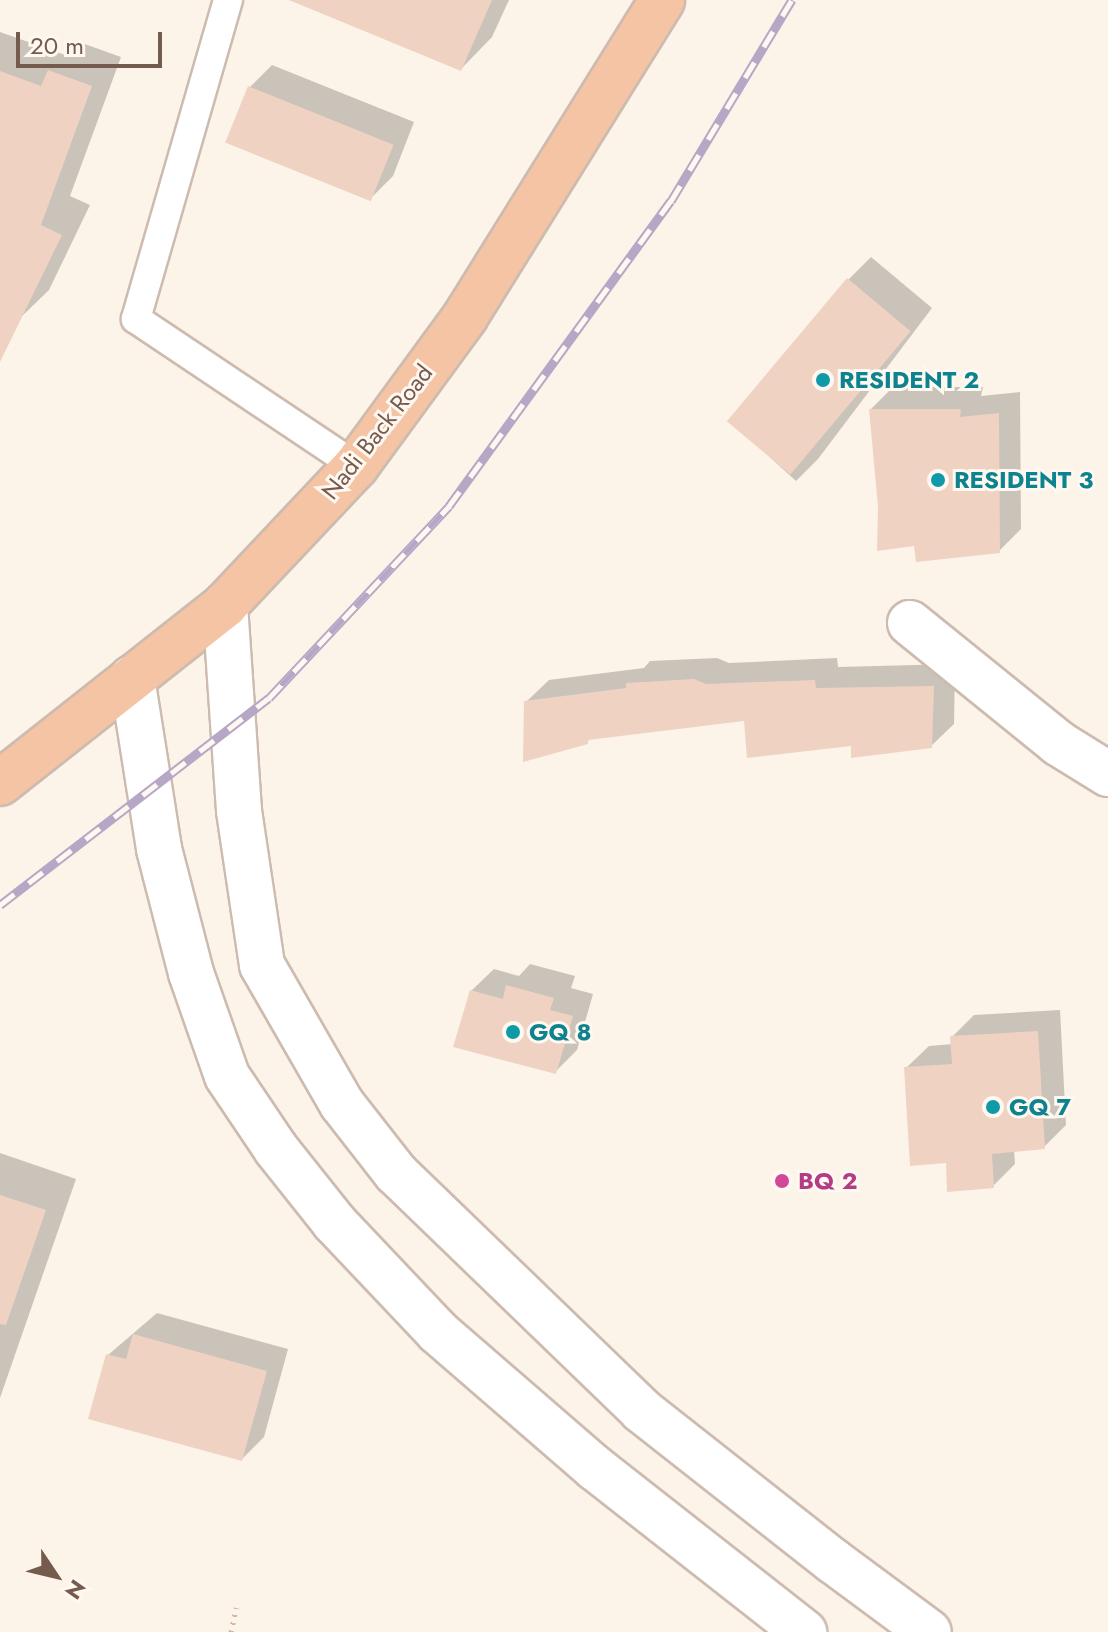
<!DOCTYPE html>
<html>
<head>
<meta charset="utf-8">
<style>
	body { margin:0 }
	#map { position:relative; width:1108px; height:1632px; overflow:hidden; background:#fcf4e9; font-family:Jost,sans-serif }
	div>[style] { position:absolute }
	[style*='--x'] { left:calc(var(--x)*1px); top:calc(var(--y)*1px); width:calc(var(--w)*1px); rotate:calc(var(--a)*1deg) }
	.shadow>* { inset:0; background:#0003 }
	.building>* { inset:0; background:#f0d2c2; transform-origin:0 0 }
	.path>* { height:5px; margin-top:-2.5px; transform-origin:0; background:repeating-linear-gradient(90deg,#d5b5a5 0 2px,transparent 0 8px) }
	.roads { filter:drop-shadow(2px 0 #cdbbaf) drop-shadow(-2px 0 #cdbbaf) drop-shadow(0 2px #cdbbaf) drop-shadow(0 -2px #cdbbaf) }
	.service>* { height:28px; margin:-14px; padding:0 14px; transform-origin:14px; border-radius:14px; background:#fff }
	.minor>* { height:44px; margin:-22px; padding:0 22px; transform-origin:22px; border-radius:22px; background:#fff }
	.secondary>* { height:44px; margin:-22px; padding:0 22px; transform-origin:22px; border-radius:22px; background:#fff }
	.trunk>* { height:44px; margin:-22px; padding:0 22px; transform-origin:22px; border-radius:22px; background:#f4c4a4 }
	.rail>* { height:9px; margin-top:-4.5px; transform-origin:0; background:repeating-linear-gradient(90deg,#fef8f0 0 18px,#b6a7c6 0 36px); box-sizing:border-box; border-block:2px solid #b6a7c6 }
	.dots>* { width:22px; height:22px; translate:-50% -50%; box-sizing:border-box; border:4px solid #fef8f0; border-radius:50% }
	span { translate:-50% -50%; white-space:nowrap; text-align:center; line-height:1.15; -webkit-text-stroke:6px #fef8f0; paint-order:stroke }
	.culture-label { font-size:24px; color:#0d838f; font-weight:700 }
	.left { translate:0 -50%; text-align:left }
	.street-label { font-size:24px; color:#755a4e }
	.hotel-label { font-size:24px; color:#b23c85; font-weight:700 }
	.north { position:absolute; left:16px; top:1536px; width:80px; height:80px; -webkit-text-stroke:6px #fef8f0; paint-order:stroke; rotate:125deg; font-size:22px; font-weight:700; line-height:32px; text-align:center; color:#755a4e }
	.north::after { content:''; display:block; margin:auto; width:28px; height:36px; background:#755a4e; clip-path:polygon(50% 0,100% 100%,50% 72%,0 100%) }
	.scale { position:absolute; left:16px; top:32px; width:146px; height:36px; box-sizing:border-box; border:4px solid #755a4e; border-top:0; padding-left:10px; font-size:24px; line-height:28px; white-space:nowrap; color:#755a4e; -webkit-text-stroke:6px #fef8f0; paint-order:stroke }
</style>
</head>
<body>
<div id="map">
	<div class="shadow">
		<i style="clip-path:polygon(290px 0,509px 0,492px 37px,461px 69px)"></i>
		<i style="clip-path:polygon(0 32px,65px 55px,79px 42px,121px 57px,70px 196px,90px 205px,49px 290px,19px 319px,0 311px)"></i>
		<i style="clip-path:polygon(272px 65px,414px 122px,393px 176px,371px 198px,229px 142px,250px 87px)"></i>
		<i style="clip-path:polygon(871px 257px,932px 308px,818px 459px,796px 481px,739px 429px,849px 279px)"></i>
		<i style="clip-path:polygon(893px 387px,983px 387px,981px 396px,1020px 392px,1021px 529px,999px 551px,916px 544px,871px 409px)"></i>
		<i style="clip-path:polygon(717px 658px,729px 663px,837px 658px,838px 667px,955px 664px,954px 724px,931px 746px,853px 743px,746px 718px,592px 737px,587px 742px,526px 702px,549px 680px,644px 668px,650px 661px)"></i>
		<i style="clip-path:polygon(530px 964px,575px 976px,571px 988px,593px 994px,577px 1050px,555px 1072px,471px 991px,494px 969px,519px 976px)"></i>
		<i style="clip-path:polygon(1060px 1010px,1066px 1125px,1044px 1147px,1014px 1150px,1015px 1164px,993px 1186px,947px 1161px,906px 1068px,929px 1046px,953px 1044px,952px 1037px,974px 1015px)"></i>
		<i style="clip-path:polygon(0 1153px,76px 1179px,0 1398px)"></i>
		<i style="clip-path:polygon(157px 1313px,288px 1349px,264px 1437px,242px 1459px,108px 1355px)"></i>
	</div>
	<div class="building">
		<i style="clip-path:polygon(289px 0,492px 0,461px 71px)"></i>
		<i style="clip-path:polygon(48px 70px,92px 86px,41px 225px,62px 235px,0 362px,0 71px,41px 86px)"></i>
		<i style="left:248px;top:86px;width:157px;height:61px;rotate:22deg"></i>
		<i style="left:847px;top:278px;width:83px;height:187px;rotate:40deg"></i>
		<i style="clip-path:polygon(869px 409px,961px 409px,960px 417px,999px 413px,1000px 553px,916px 562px,914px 546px,877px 551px,878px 507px)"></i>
		<i style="clip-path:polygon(694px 679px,706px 684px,815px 680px,816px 688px,934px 686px,932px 748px,851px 758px,851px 746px,747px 758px,744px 721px,588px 740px,588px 744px,523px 762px,524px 701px,626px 688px,626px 683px)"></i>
		<i style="clip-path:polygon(506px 985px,554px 998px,550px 1010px,573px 1016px,556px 1074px,453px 1047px,470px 990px,503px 999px)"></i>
		<i style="clip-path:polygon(1038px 1031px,1045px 1149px,992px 1154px,994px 1188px,947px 1192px,946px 1163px,910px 1166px,904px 1067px,952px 1064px,950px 1036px)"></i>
		<i style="clip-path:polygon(0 1195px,46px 1210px,6px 1325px,0 1324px)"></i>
		<i style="clip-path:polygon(133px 1334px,267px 1371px,242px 1461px,88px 1419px,106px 1354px,126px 1359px)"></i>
	</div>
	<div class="path">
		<i style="--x:231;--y:1632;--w:25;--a:-78"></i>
	</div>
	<div class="roads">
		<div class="service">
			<i style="--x:228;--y:0;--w:332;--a:106.1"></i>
			<i style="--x:136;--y:319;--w:265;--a:33.8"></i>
		</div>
		<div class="minor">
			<i style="--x:910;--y:623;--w:191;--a:39"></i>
			<i style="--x:1058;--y:743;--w:59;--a:31.8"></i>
		</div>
		<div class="secondary">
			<i style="--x:225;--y:605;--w:206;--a:86.1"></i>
			<i style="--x:239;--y:811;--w:156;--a:81.5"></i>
			<i style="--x:262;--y:965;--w:160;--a:60.1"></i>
			<i style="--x:342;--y:1104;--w:88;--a:52"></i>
			<i style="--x:396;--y:1173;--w:341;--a:44"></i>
			<i style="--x:641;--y:1410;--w:244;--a:38.2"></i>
			<i style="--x:833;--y:1561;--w:119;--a:36.5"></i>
			<i style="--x:132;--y:678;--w:173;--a:81"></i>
			<i style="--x:159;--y:849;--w:128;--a:75.5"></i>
			<i style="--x:191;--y:973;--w:109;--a:70.7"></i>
			<i style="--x:227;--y:1076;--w:88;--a:56.1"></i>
			<i style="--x:276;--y:1149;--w:93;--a:51.5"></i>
			<i style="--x:334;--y:1222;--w:151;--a:46.6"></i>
			<i style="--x:438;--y:1332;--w:208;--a:40.9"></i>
			<i style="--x:595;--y:1468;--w:266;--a:38.1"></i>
		</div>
		<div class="trunk">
			<i style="--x:0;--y:783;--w:287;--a:-38.3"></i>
			<i style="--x:225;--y:605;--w:191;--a:-46.7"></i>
			<i style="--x:356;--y:466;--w:185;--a:-53.8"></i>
			<i style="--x:465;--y:317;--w:373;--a:-58.1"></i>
		</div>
	</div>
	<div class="rail">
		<i style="--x:0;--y:905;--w:339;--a:-37.6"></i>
		<i style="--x:269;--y:698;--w:263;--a:-46.8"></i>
		<i style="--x:449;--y:506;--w:377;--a:-54"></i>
		<i style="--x:671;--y:201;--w:235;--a:-59"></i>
	</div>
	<div class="dots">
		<i style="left:823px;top:380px;background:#0f9aa8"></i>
		<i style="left:938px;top:480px;background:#0f9aa8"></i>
		<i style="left:513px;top:1032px;background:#0f9aa8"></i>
		<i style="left:993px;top:1107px;background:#0f9aa8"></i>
		<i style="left:782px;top:1181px;background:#d1479c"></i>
	</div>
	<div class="culture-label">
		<span class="left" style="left:839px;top:380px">RESIDENT 2</span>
		<span class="left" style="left:954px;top:480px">RESIDENT 3</span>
		<span class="left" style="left:529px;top:1032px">GQ 8</span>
		<span class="left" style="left:1009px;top:1107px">GQ 7</span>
	</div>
	<div class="street-label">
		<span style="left:377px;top:432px;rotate:-52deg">Nadi Back Road</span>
	</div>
	<div class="hotel-label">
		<span class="left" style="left:798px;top:1181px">BQ 2</span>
	</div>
	<div class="north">N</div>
	<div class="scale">20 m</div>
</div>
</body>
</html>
